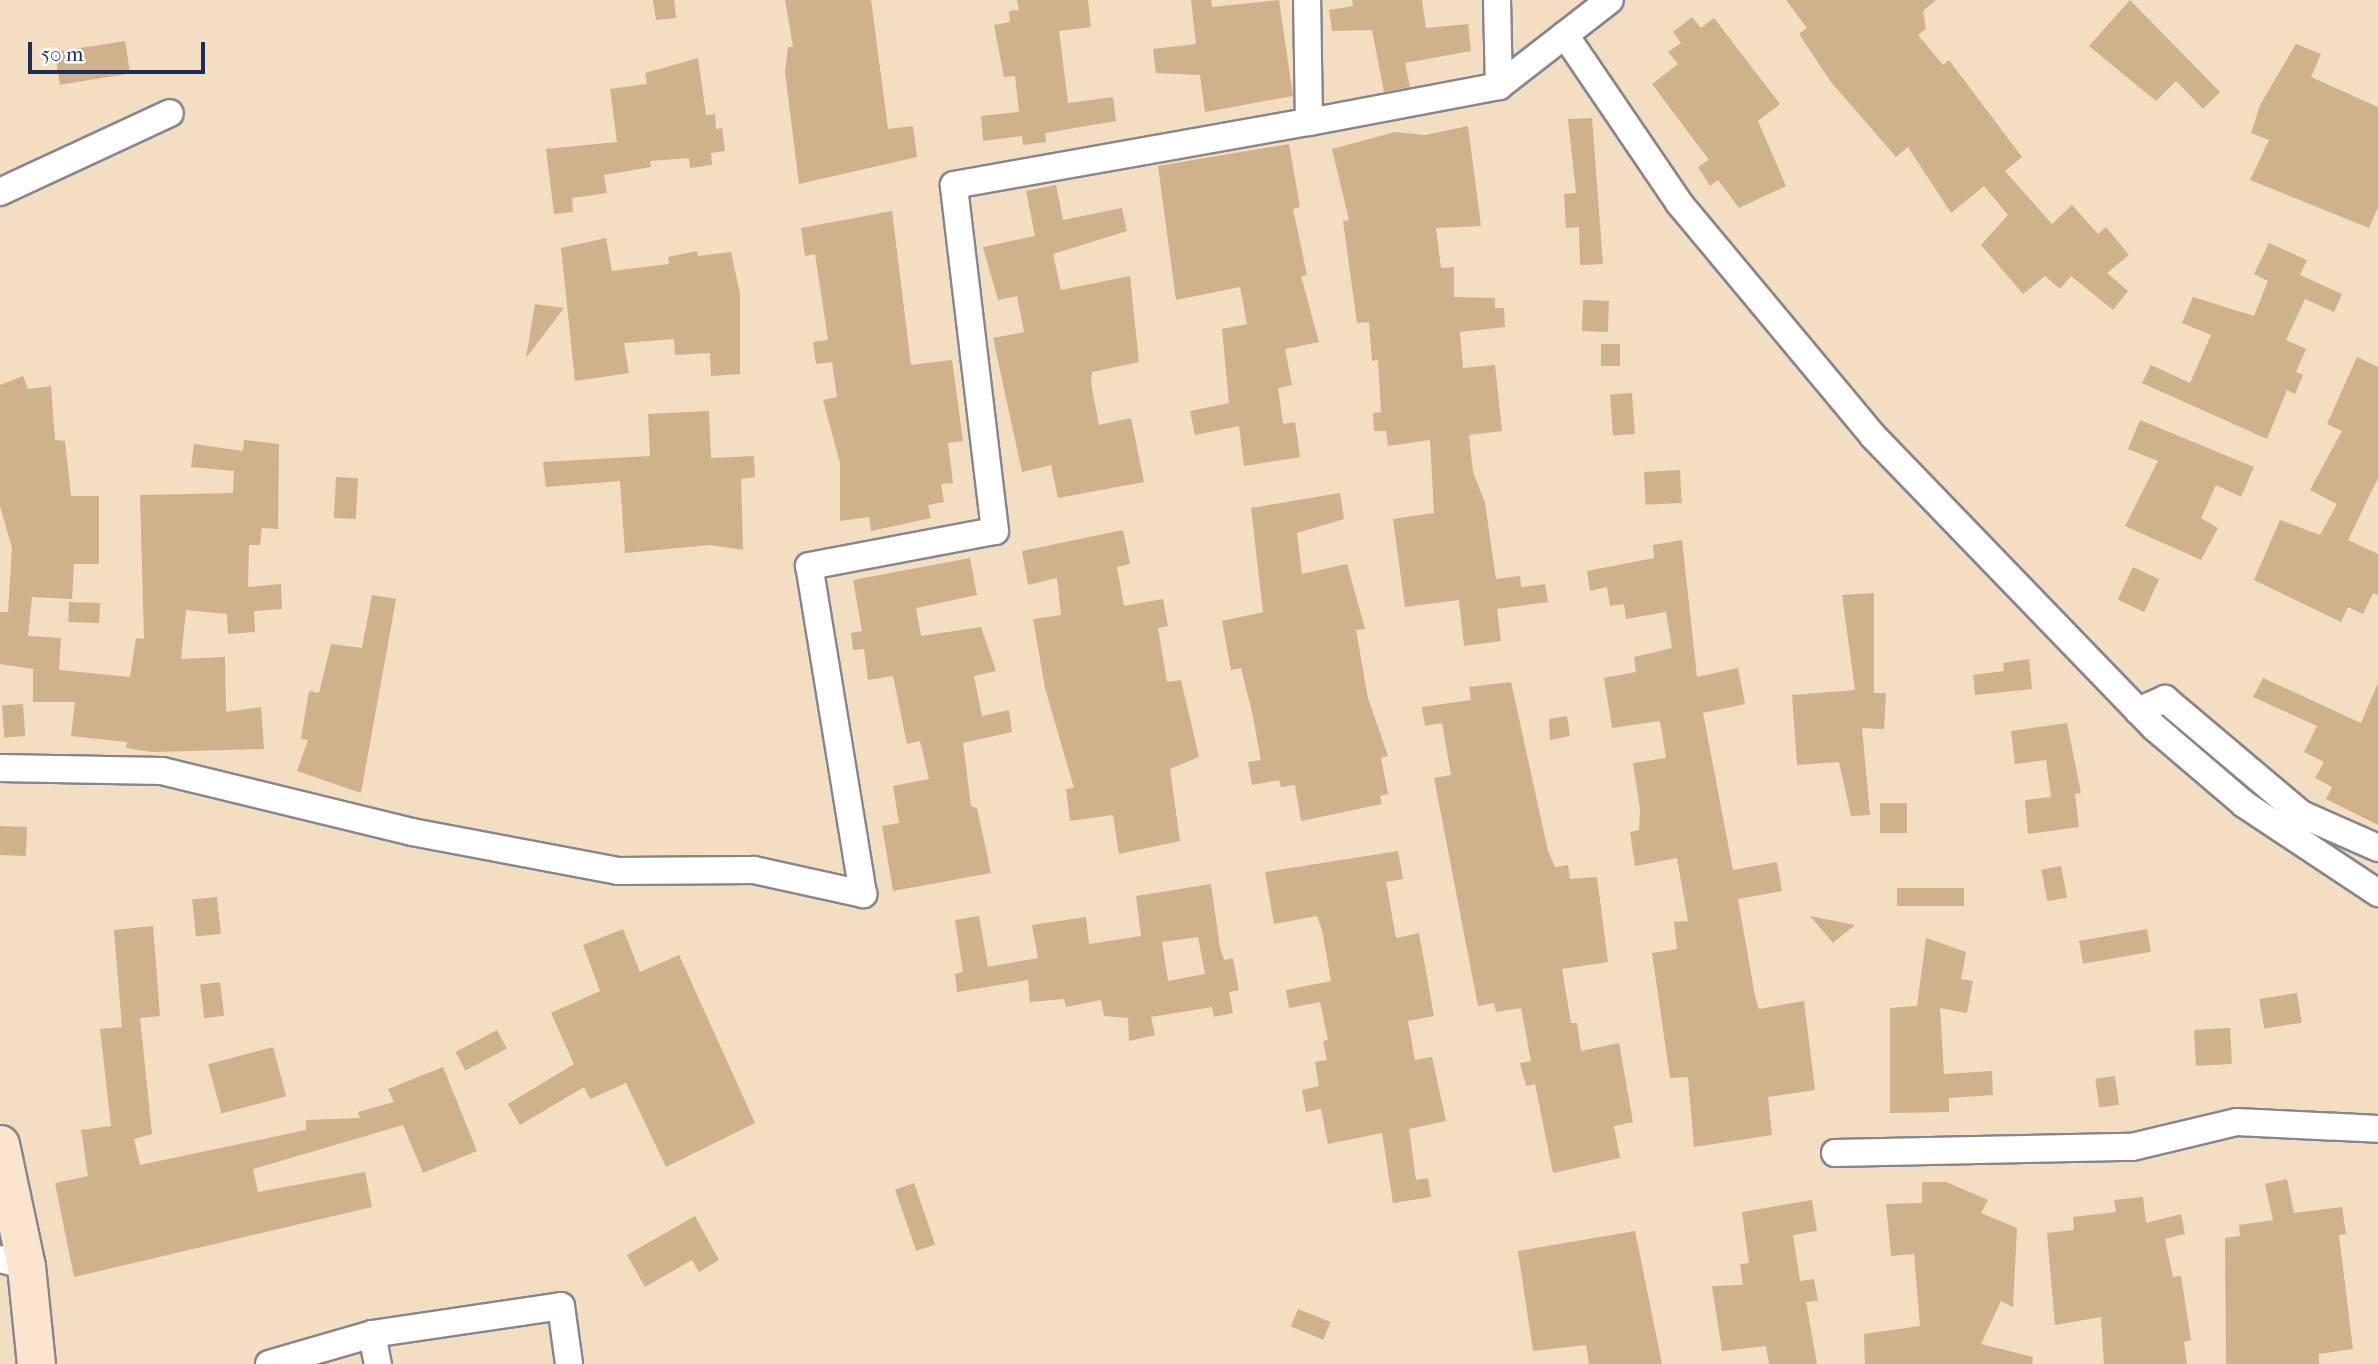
<!DOCTYPE html>
<html>
<head>
<meta charset="utf-8">
<style>
	body { margin:0 }
	#map { position:relative; width:2378px; height:1364px; overflow:hidden; background:#f3dec1; font-family:"IM FELL French Canon",serif }
	div>[style] { position:absolute }
	[style*='--x'] { left:calc(var(--x)*1px); top:calc(var(--y)*1px); width:calc(var(--w)*1px); rotate:calc(var(--a)*1deg) }
	.building>* { inset:0; background:#cfb18c; transform-origin:0 0 }
	.roads { filter:drop-shadow(2px 0 #878690) drop-shadow(-2px 0 #878690) drop-shadow(0 2px #878690) drop-shadow(0 -2px #878690) }
	.street>* { height:26px; margin:-13px; padding:0 13px; transform-origin:13px; border-radius:13px; background:#fff }
	.secondary>* { height:37px; margin:-18.5px; padding:0 18.5px; transform-origin:18.5px; border-radius:18.5px; background:#fbe5cf }
	span { translate:-50% -50%; white-space:nowrap; text-align:center; line-height:1.15; -webkit-text-stroke:5px #fff; paint-order:stroke }
	.scale { position:absolute; left:28px; top:42px; width:177px; height:32px; box-sizing:border-box; border:4px solid #1b2f5e; border-top:0; padding-left:9px; font-size:21px; line-height:24px; white-space:nowrap; color:#1b2f5e; -webkit-text-stroke:5px #fff; paint-order:stroke }
</style>
</head>
<body>
<div id="map">
	<div class="building">
		<i style="clip-path:polygon(653px 0,674px 0,676px 18px,656px 20px)"></i>
		<i style="clip-path:polygon(785px 0,871px 0,888px 129px,913px 126px,917px 157px,799px 184px,785px 72px,788px 47px,793px 47px)"></i>
		<i style="clip-path:polygon(1017px 0,1088px 0,1091px 27px,1059px 31px,1068px 103px,1113px 97px,1116px 121px,1045px 133px,1046px 142px,1023px 145px,1022px 136px,983px 141px,981px 116px,1019px 112px,1015px 76px,1004px 77px,994px 25px,1010px 22px,1009px 11px,1019px 10px)"></i>
		<i style="clip-path:polygon(1191px 0,1211px 0,1212px 7px,1279px 0,1293px 96px,1205px 112px,1200px 75px,1156px 73px,1153px 49px,1196px 44px)"></i>
		<i style="clip-path:polygon(1352px 0,1422px 0,1426px 28px,1468px 24px,1471px 51px,1405px 63px,1410px 87px,1384px 92px,1372px 30px,1332px 31px,1329px 10px,1353px 6px)"></i>
		<i style="clip-path:polygon(1786px 0,1936px 0,1923px 11px,1926px 29px,1918px 35px,1943px 65px,1949px 60px,2022px 157px,2005px 171px,2052px 224px,2072px 205px,2098px 234px,2106px 227px,2129px 255px,2107px 273px,2128px 291px,2113px 310px,2071px 276px,2060px 289px,2045px 276px,2023px 294px,1981px 245px,2008px 215px,1984px 186px,1951px 213px,1908px 147px,1896px 157px,1831px 82px,1799px 34px,1807px 28px)"></i>
		<i style="clip-path:polygon(2130px 0,2220px 92px,2203px 109px,2176px 81px,2156px 101px,2089px 46px)"></i>
		<i style="clip-path:polygon(1692px 17px,1701px 28px,1714px 18px,1780px 104px,1758px 121px,1786px 186px,1739px 208px,1718px 180px,1710px 186px,1698px 167px,1709px 160px,1652px 84px,1678px 64px,1668px 52px,1681px 43px,1673px 32px)"></i>
		<i style="left:125px;top:41px;width:33px;height:71px;rotate:81deg"></i>
		<i style="clip-path:polygon(2296px 44px,2321px 54px,2311px 77px,2378px 107px,2378px 207px,2369px 228px,2250px 180px,2269px 140px,2251px 133px,2260px 105px)"></i>
		<i style="clip-path:polygon(698px 58px,706px 115px,715px 114px,716px 129px,722px 128px,725px 151px,711px 153px,712px 165px,690px 168px,689px 158px,650px 161px,651px 167px,604px 175px,607px 193px,572px 198px,573px 212px,554px 214px,546px 149px,617px 142px,610px 89px,647px 84px,645px 73px)"></i>
		<i style="clip-path:polygon(1592px 118px,1603px 264px,1580px 265px,1579px 227px,1566px 228px,1564px 194px,1576px 193px,1568px 119px)"></i>
		<i style="clip-path:polygon(1468px 126px,1481px 226px,1436px 228px,1441px 268px,1454px 267px,1454px 297px,1495px 298px,1495px 308px,1504px 308px,1505px 327px,1460px 332px,1463px 368px,1495px 365px,1499px 402px,1502px 431px,1469px 435px,1473px 472px,1485px 503px,1496px 579px,1520px 576px,1521px 587px,1545px 584px,1548px 602px,1497px 609px,1501px 641px,1464px 646px,1459px 600px,1405px 607px,1393px 519px,1434px 513px,1430px 440px,1388px 446px,1386px 431px,1374px 431px,1373px 413px,1381px 412px,1378px 360px,1372px 361px,1369px 322px,1357px 323px,1343px 221px,1349px 220px,1332px 149px,1395px 132px,1425px 135px)"></i>
		<i style="clip-path:polygon(1289px 144px,1300px 207px,1293px 209px,1307px 275px,1301px 276px,1319px 342px,1285px 349px,1292px 385px,1278px 388px,1283px 424px,1295px 422px,1300px 457px,1244px 466px,1239px 426px,1195px 435px,1190px 411px,1229px 403px,1222px 329px,1247px 324px,1240px 287px,1176px 300px,1158px 166px)"></i>
		<i style="clip-path:polygon(1056px 185px,1063px 220px,1122px 208px,1127px 231px,1053px 254px,1061px 290px,1130px 276px,1139px 362px,1092px 372px,1091px 383px,1099px 425px,1131px 418px,1144px 482px,1058px 498px,1051px 465px,1022px 472px,993px 338px,1024px 332px,1017px 296px,998px 300px,983px 247px,1035px 236px,1026px 191px)"></i>
		<i style="clip-path:polygon(892px 211px,911px 365px,952px 360px,963px 441px,948px 443px,953px 483px,941px 484px,944px 502px,928px 505px,931px 518px,871px 531px,869px 517px,840px 521px,840px 463px,823px 400px,837px 397px,832px 362px,816px 364px,813px 342px,828px 340px,815px 254px,805px 256px,801px 228px)"></i>
		<i style="clip-path:polygon(606px 238px,612px 271px,669px 264px,668px 257px,697px 251px,698px 256px,731px 252px,740px 294px,740px 374px,711px 376px,710px 353px,675px 355px,674px 339px,624px 343px,629px 373px,575px 381px,561px 248px)"></i>
		<i style="clip-path:polygon(2269px 243px,2307px 260px,2300px 275px,2342px 294px,2334px 312px,2305px 299px,2286px 340px,2306px 349px,2296px 372px,2303px 375px,2295px 394px,2287px 390px,2267px 439px,2142px 383px,2151px 365px,2190px 383px,2211px 335px,2182px 323px,2193px 297px,2254px 316px,2268px 281px,2254px 274px)"></i>
		<i style="left:1583px;top:300px;width:26px;height:31px;rotate:2deg"></i>
		<i style="clip-path:polygon(535px 304px,564px 308px,526px 358px)"></i>
		<i style="left:1601px;top:344px;width:19px;height:22px"></i>
		<i style="clip-path:polygon(2357px 357px,2378px 367px,2378px 478px,2348px 540px,2378px 554px,2378px 595px,2373px 593px,2363px 614px,2348px 607px,2341px 622px,2254px 580px,2280px 520px,2320px 535px,2337px 504px,2310px 490px,2342px 431px,2327px 424px)"></i>
		<i style="clip-path:polygon(23px 376px,28px 389px,51px 386px,55px 440px,65px 441px,71px 496px,99px 496px,99px 564px,74px 564px,72px 599px,32px 597px,28px 636px,61px 638px,59px 670px,130px 677px,136px 638px,144px 639px,140px 495px,233px 493px,234px 471px,191px 467px,194px 444px,243px 451px,244px 440px,279px 444px,278px 529px,262px 528px,260px 545px,249px 545px,248px 587px,281px 584px,282px 609px,254px 611px,255px 632px,228px 634px,227px 614px,186px 610px,181px 659px,225px 657px,226px 712px,261px 707px,264px 749px,152px 752px,126px 748px,127px 742px,71px 736px,75px 702px,33px 702px,33px 669px,0 664px,0 612px,8px 612px,12px 548px,0 506px,0 385px)"></i>
		<i style="left:1632px;top:393px;width:41px;height:22px;rotate:86deg"></i>
		<i style="clip-path:polygon(709px 411px,711px 458px,754px 456px,755px 477px,741px 479px,743px 550px,710px 545px,625px 553px,620px 481px,546px 487px,543px 462px,650px 456px,648px 414px)"></i>
		<i style="clip-path:polygon(2140px 420px,2254px 467px,2241px 497px,2216px 485px,2201px 518px,2218px 528px,2201px 560px,2125px 526px,2158px 461px,2128px 449px)"></i>
		<i style="left:1680px;top:470px;width:33px;height:36px;rotate:87deg"></i>
		<i style="left:336px;top:477px;width:22px;height:41px;rotate:3deg"></i>
		<i style="clip-path:polygon(1340px 493px,1344px 519px,1297px 533px,1302px 574px,1347px 564px,1365px 629px,1356px 630px,1368px 698px,1388px 756px,1381px 758px,1388px 794px,1380px 796px,1382px 804px,1301px 821px,1295px 785px,1281px 787px,1279px 780px,1252px 785px,1248px 762px,1261px 760px,1252px 712px,1241px 668px,1231px 670px,1222px 621px,1263px 612px,1251px 508px)"></i>
		<i style="clip-path:polygon(1123px 530px,1130px 564px,1117px 567px,1124px 606px,1163px 599px,1168px 626px,1158px 628px,1167px 682px,1181px 680px,1199px 757px,1170px 769px,1180px 841px,1119px 854px,1113px 815px,1070px 821px,1066px 789px,1074px 788px,1045px 688px,1033px 619px,1061px 615px,1057px 578px,1028px 585px,1022px 551px)"></i>
		<i style="clip-path:polygon(1682px 540px,1697px 677px,1738px 668px,1745px 704px,1703px 713px,1733px 870px,1777px 862px,1782px 891px,1738px 899px,1755px 996px,1759px 1009px,1804px 1001px,1815px 1090px,1768px 1097px,1772px 1135px,1694px 1147px,1688px 1077px,1670px 1078px,1652px 953px,1677px 949px,1674px 922px,1688px 921px,1677px 858px,1635px 866px,1630px 832px,1639px 830px,1640px 809px,1633px 763px,1666px 758px,1660px 721px,1612px 728px,1604px 678px,1636px 672px,1634px 657px,1672px 648px,1666px 612px,1626px 619px,1624px 604px,1610px 606px,1607px 587px,1590px 591px,1587px 571px,1654px 558px,1653px 545px)"></i>
		<i style="clip-path:polygon(970px 558px,977px 595px,916px 608px,921px 636px,981px 627px,996px 671px,974px 676px,982px 716px,1009px 710px,1012px 732px,963px 743px,971px 806px,977px 808px,991px 873px,893px 891px,882px 826px,899px 823px,893px 786px,929px 779px,920px 741px,907px 744px,893px 676px,868px 680px,864px 649px,853px 650px,851px 633px,862px 631px,853px 580px)"></i>
		<i style="left:2133px;top:567px;width:29px;height:36px;rotate:25deg"></i>
		<i style="clip-path:polygon(1874px 593px,1874px 693px,1886px 693px,1884px 729px,1862px 728px,1870px 815px,1851px 816px,1839px 762px,1797px 765px,1792px 695px,1855px 690px,1842px 595px)"></i>
		<i style="clip-path:polygon(372px 595px,396px 599px,361px 793px,297px 771px,308px 740px,301px 739px,309px 691px,319px 693px,331px 644px,362px 648px)"></i>
		<i style="left:69px;top:602px;width:31px;height:20px;rotate:2deg"></i>
		<i style="clip-path:polygon(2029px 659px,2032px 689px,1975px 695px,1973px 675px,2004px 671px,2003px 663px)"></i>
		<i style="clip-path:polygon(2263px 678px,2361px 723px,2378px 683px,2378px 825px,2326px 799px,2332px 787px,2315px 778px,2324px 762px,2304px 752px,2317px 726px,2253px 697px)"></i>
		<i style="clip-path:polygon(1511px 682px,1548px 851px,1555px 867px,1568px 865px,1570px 879px,1597px 877px,1608px 962px,1562px 969px,1571px 1023px,1577px 1023px,1581px 1051px,1619px 1043px,1633px 1122px,1614px 1126px,1620px 1158px,1553px 1173px,1535px 1084px,1526px 1086px,1520px 1063px,1531px 1061px,1521px 1008px,1496px 1012px,1494px 1003px,1478px 1006px,1434px 778px,1451px 775px,1442px 723px,1425px 726px,1422px 707px,1471px 700px,1469px 687px)"></i>
		<i style="left:23px;top:704px;width:32px;height:21px;rotate:86deg"></i>
		<i style="clip-path:polygon(1567px 716px,1570px 736px,1550px 740px,1549px 719px)"></i>
		<i style="clip-path:polygon(2067px 723px,2081px 793px,2075px 794px,2079px 827px,2028px 834px,2025px 800px,2051px 797px,2046px 760px,2015px 764px,2011px 731px)"></i>
		<i style="left:1880px;top:803px;width:27px;height:30px"></i>
		<i style="left:0;top:826px;width:27px;height:29px;rotate:2deg"></i>
		<i style="clip-path:polygon(1398px 851px,1403px 879px,1386px 882px,1396px 938px,1419px 933px,1434px 1016px,1408px 1021px,1415px 1060px,1432px 1057px,1446px 1121px,1409px 1129px,1416px 1180px,1428px 1178px,1431px 1197px,1393px 1203px,1382px 1133px,1328px 1144px,1321px 1109px,1306px 1112px,1302px 1090px,1319px 1086px,1315px 1062px,1327px 1060px,1323px 1041px,1328px 1040px,1320px 1002px,1289px 1008px,1286px 990px,1331px 981px,1322px 930px,1317px 916px,1274px 924px,1265px 872px)"></i>
		<i style="left:2061px;top:866px;width:32px;height:20px;rotate:79deg"></i>
		<i style="clip-path:polygon(evenodd,1211px 884px,1220px 948px,1224px 960px,1233px 958px,1239px 990px,1229px 992px,1233px 1013px,1214px 1017px,1212px 1007px,1151px 1017px,1155px 1035px,1129px 1041px,1128px 1018px,1104px 1016px,1101px 1000px,1066px 1007px,1064px 999px,1030px 1002px,1028px 980px,957px 992px,955px 974px,963px 972px,955px 920px,979px 916px,988px 967px,1038px 958px,1032px 925px,1086px 917px,1089px 944px,1141px 936px,1136px 896px,1211px 884px,1198px 937px,1205px 974px,1168px 981px,1162px 942px,1198px 937px)"></i>
		<i style="left:1897px;top:888px;width:67px;height:18px"></i>
		<i style="left:217px;top:897px;width:37px;height:25px;rotate:84deg"></i>
		<i style="clip-path:polygon(1810px 916px,1855px 925px,1833px 943px)"></i>
		<i style="clip-path:polygon(153px 926px,160px 1016px,140px 1018px,152px 1134px,134px 1139px,140px 1165px,306px 1130px,306px 1120px,360px 1118px,358px 1112px,394px 1102px,388px 1089px,443px 1067px,477px 1151px,423px 1173px,403px 1125px,253px 1169px,258px 1192px,365px 1172px,372px 1207px,74px 1277px,55px 1183px,88px 1176px,81px 1130px,111px 1126px,100px 1029px,122px 1027px,114px 930px)"></i>
		<i style="clip-path:polygon(623px 929px,640px 972px,679px 955px,755px 1123px,666px 1167px,626px 1083px,590px 1099px,584px 1087px,520px 1125px,508px 1104px,574px 1064px,551px 1013px,600px 991px,583px 945px)"></i>
		<i style="left:2147px;top:929px;width:23px;height:69px;rotate:80deg"></i>
		<i style="clip-path:polygon(1926px 938px,1966px 952px,1961px 979px,1973px 981px,1967px 1013px,1940px 1008px,1944px 1074px,1992px 1071px,1993px 1095px,1949px 1098px,1949px 1112px,1890px 1113px,1890px 1008px,1917px 1006px)"></i>
		<i style="left:220px;top:982px;width:34px;height:20px;rotate:83deg"></i>
		<i style="left:2297px;top:993px;width:30px;height:38px;rotate:81deg"></i>
		<i style="left:2230px;top:1028px;width:36px;height:36px;rotate:87deg"></i>
		<i style="left:497px;top:1030px;width:21px;height:47px;rotate:62deg"></i>
		<i style="left:273px;top:1047px;width:51px;height:67px;rotate:75deg"></i>
		<i style="left:2115px;top:1076px;width:29px;height:20px;rotate:82deg"></i>
		<i style="clip-path:polygon(2287px 1179px,2294px 1213px,2342px 1207px,2346px 1234px,2339px 1235px,2353px 1349px,2319px 1354px,2319px 1364px,2226px 1364px,2225px 1238px,2240px 1236px,2239px 1225px,2273px 1220px,2265px 1184px)"></i>
		<i style="clip-path:polygon(1922px 1182px,1946px 1182px,1988px 1200px,1981px 1213px,2017px 1228px,2013px 1307px,2001px 1301px,1981px 1344px,2033px 1357px,2032px 1364px,1865px 1364px,1864px 1334px,1920px 1326px,1914px 1254px,1891px 1256px,1886px 1204px,1922px 1203px)"></i>
		<i style="left:914px;top:1183px;width:65px;height:20px;rotate:71deg"></i>
		<i style="clip-path:polygon(2143px 1197px,2146px 1223px,2181px 1214px,2185px 1234px,2165px 1239px,2173px 1277px,2181px 1276px,2191px 1340px,2184px 1342px,2187px 1364px,2104px 1364px,2101px 1317px,2055px 1325px,2047px 1233px,2074px 1230px,2073px 1217px,2116px 1212px,2114px 1200px)"></i>
		<i style="clip-path:polygon(1812px 1200px,1817px 1231px,1793px 1235px,1800px 1281px,1814px 1279px,1818px 1301px,1806px 1302px,1817px 1364px,1769px 1364px,1766px 1346px,1722px 1351px,1712px 1286px,1743px 1285px,1740px 1264px,1749px 1263px,1742px 1212px)"></i>
		<i style="clip-path:polygon(695px 1216px,719px 1260px,699px 1272px,692px 1260px,645px 1287px,627px 1255px)"></i>
		<i style="clip-path:polygon(1635px 1231px,1662px 1364px,1589px 1364px,1586px 1345px,1533px 1351px,1518px 1251px)"></i>
		<i style="left:1298px;top:1309px;width:35px;height:19px;rotate:22deg"></i>
	</div>
	<div class="roads">
		<div class="street">
			<i style="--x:1497;--y:0;--w:86;--a:88.7"></i>
			<i style="--x:1565;--y:35;--w:203;--a:55.8"></i>
			<i style="--x:1679;--y:203;--w:303;--a:50.2"></i>
			<i style="--x:1873;--y:436;--w:405;--a:46"></i>
			<i style="--x:2154;--y:727;--w:118;--a:40.5"></i>
			<i style="--x:2244;--y:804;--w:161;--a:33.6"></i>
			<i style="--x:1309;--y:122;--w:193;--a:-10.7"></i>
			<i style="--x:1499;--y:86;--w:140;--a:-37.8"></i>
			<i style="--x:0;--y:192;--w:187;--a:-24.9"></i>
			<i style="--x:2138;--y:711;--w:30;--a:-24"></i>
			<i style="--x:2165;--y:699;--w:178;--a:40.2"></i>
			<i style="--x:2301;--y:814;--w:84;--a:23.8"></i>
			<i style="--x:0;--y:768;--w:162;--a:1.1"></i>
			<i style="--x:162;--y:771;--w:257;--a:13.7"></i>
			<i style="--x:412;--y:832;--w:210;--a:10.7"></i>
			<i style="--x:618;--y:871;--w:136;--a:-0.4"></i>
			<i style="--x:754;--y:870;--w:112;--a:12.4"></i>
			<i style="--x:863;--y:894;--w:332;--a:-99.3"></i>
			<i style="--x:809;--y:566;--w:189;--a:-10.7"></i>
			<i style="--x:995;--y:531;--w:348;--a:-96.8"></i>
			<i style="--x:954;--y:185;--w:361;--a:-10.1"></i>
			<i style="--x:1309;--y:122;--w:122;--a:-90.9"></i>
			<i style="--x:1835;--y:1153;--w:297;--a:-1.2"></i>
			<i style="--x:2132;--y:1147;--w:108;--a:-13.4"></i>
			<i style="--x:2237;--y:1122;--w:141;--a:2.8"></i>
			<i style="--x:0;--y:1259;--w:27;--a:15"></i>
			<i style="--x:372;--y:1334;--w:31;--a:79"></i>
			<i style="--x:269;--y:1364;--w:107;--a:-16.2"></i>
			<i style="--x:372;--y:1334;--w:191;--a:-8.4"></i>
			<i style="--x:561;--y:1306;--w:59;--a:82.1"></i>
		</div>
		<div class="secondary">
			<i style="--x:0;--y:1144;--w:125;--a:78"></i>
			<i style="--x:26;--y:1266;--w:99;--a:84.2"></i>
		</div>
	</div>
	<div class="scale">50 m</div>
</div>
</body>
</html>
